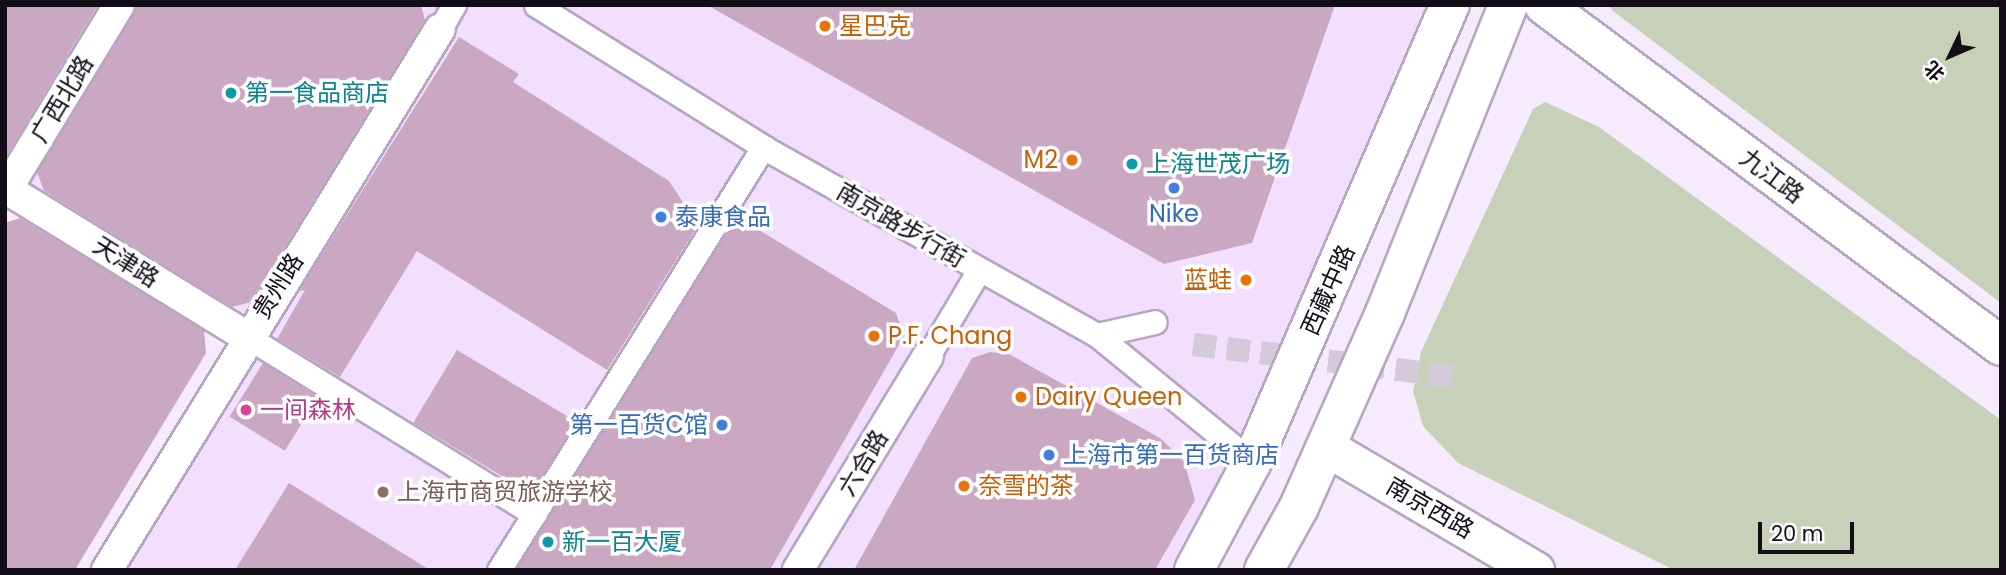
<!DOCTYPE html>
<html>
<head>
<meta charset="utf-8">
<style>
	body { margin:0 }
	#map { position:relative; width:2006px; height:575px; overflow:hidden; background:#f6ebfd; font-family:Poppins,"Noto Sans SC",sans-serif }
	div>[style] { position:absolute }
	[style*='--x'] { left:calc(var(--x)*1px); top:calc(var(--y)*1px); width:calc(var(--w)*1px); rotate:calc(var(--a)*1deg) }
	.built>* { inset:0; background:#f1dffd }
	.green>* { inset:0; background:#c7d1b9 }
	.building>* { inset:0; background:#caa8c2; transform-origin:0 0 }
	.pedestrian-tunnel>* { height:23px; margin-top:-11.5px; transform-origin:0; background:repeating-linear-gradient(90deg,#d4cada 0 23px,transparent 0 34px) }
	.roads { filter:drop-shadow(2px 0 #b7a6c3) drop-shadow(-2px 0 #b7a6c3) drop-shadow(0 2px #b7a6c3) drop-shadow(0 -2px #b7a6c3) }
	.pedestrian>* { height:23px; margin:-11.5px; padding:0 11.5px; transform-origin:11.5px; border-radius:11.5px; background:#fff }
	.minor>* { height:30px; margin:-15px; padding:0 15px; transform-origin:15px; border-radius:15px; background:#fff }
	.tertiary>* { height:37px; margin:-18.5px; padding:0 18.5px; transform-origin:18.5px; border-radius:18.5px; background:#fff }
	.secondary>* { height:38px; margin:-19px; padding:0 19px; transform-origin:19px; border-radius:19px; background:#fff }
	.dots>* { width:19px; height:19px; translate:-50% -50%; box-sizing:border-box; border:4px solid #fdfdfd; border-radius:50% }
	span { translate:-50% -50%; white-space:nowrap; text-align:center; line-height:1.15; -webkit-text-stroke:7px #fdfdfd; paint-order:stroke }
	.food-label { font-size:24px; color:#c56008 }
	.left { translate:0 -50%; text-align:left }
	.right { translate:-100% -50%; text-align:right }
	.culture-label { font-size:24px; color:#0d838f }
	.street-label { font-size:24px; color:#130d17 }
	.shop-label { font-size:24px; color:#366cbe }
	.hotel-label { font-size:24px; color:#b23c85 }
	.education-label { font-size:24px; color:#785e54 }
	.frame { position:absolute; inset:0; border:7px solid #130d17; pointer-events:none }
	.north { position:absolute; left:1915px; top:21px; width:70px; height:70px; -webkit-text-stroke:5px #fdfdfd; paint-order:stroke; rotate:226deg; font-size:19px; font-weight:700; line-height:28px; text-align:center; color:#130d17 }
	.north::after { content:''; display:block; margin:auto; width:24px; height:32px; background:#130d17; clip-path:polygon(50% 0,100% 100%,50% 72%,0 100%) }
	.scale { position:absolute; left:1758px; top:522px; width:96px; height:32px; box-sizing:border-box; border:4px solid #130d17; border-top:0; padding-left:9px; font-size:21px; line-height:24px; white-space:nowrap; color:#130d17; -webkit-text-stroke:5px #fdfdfd; paint-order:stroke }
</style>
</head>
<body>
<div id="map">
	<div class="built">
		<i style="clip-path:polygon(5px 5px,1450px 5px,1192px 570px,107px 570px,246px 336px,5px 188px)"></i>
	</div>
	<div class="green">
		<i style="clip-path:polygon(1609px 5px,2001px 5px,2001px 303px,1613px 11px)"></i>
		<i style="clip-path:polygon(1545px 102px,1599px 127px,2001px 420px,2001px 570px,1674px 570px,1458px 463px,1423px 426px,1413px 391px,1421px 352px,1533px 109px)"></i>
	</div>
	<div class="building">
		<i style="clip-path:polygon(5px 5px,98px 5px,7px 155px,5px 153px)"></i>
		<i style="clip-path:polygon(136px 5px,421px 5px,425px 20px,251px 302px,232px 307px,44px 191px,37px 172px)"></i>
		<i style="clip-path:polygon(707px 5px,1335px 5px,1252px 243px,1164px 264px)"></i>
		<i style="clip-path:polygon(459px 37px,519px 74px,513px 82px,669px 181px,698px 225px,607px 370px,417px 251px,340px 377px,277px 339px,305px 290px,299px 291px)"></i>
		<i style="clip-path:polygon(736px 216px,896px 313px,904px 336px,770px 570px,516px 570px)"></i>
		<i style="clip-path:polygon(20px 218px,204px 330px,206px 353px,75px 570px,5px 570px,5px 223px)"></i>
		<i style="left:457px;top:350px;width:139px;height:85px;rotate:31deg"></i>
		<i style="clip-path:polygon(990px 352px,1009px 354px,1160px 438px,1184px 461px,1195px 500px,1155px 570px,854px 570px,972px 358px)"></i>
		<i style="left:263px;top:363px;width:65px;height:63px;rotate:32deg"></i>
		<i style="clip-path:polygon(289px 483px,326px 506px,430px 570px,235px 570px)"></i>
	</div>
	<div class="pedestrian-tunnel">
		<i style="--x:1193;--y:344;--w:264;--a:7"></i>
	</div>
	<div class="roads">
		<div class="pedestrian">
			<i style="--x:536;--y:5;--w:268;--a:32"></i>
			<i style="--x:763;--y:147;--w:383;--a:29.4"></i>
			<i style="--x:1097;--y:335;--w:200;--a:39.3"></i>
			<i style="--x:440;--y:29;--w:28;--a:-60"></i>
			<i style="--x:1097;--y:335;--w:59;--a:-12.6"></i>
			<i style="--x:246;--y:336;--w:339;--a:31.7"></i>
			<i style="--x:928;--y:356;--w:100;--a:-59.3"></i>
			<i style="--x:499;--y:570;--w:499;--a:-58"></i>
		</div>
		<div class="minor">
			<i style="--x:5;--y:188;--w:283;--a:31.6"></i>
			<i style="--x:5;--y:192;--w:219;--a:-58.6"></i>
			<i style="--x:107;--y:570;--w:635;--a:-58.39"></i>
			<i style="--x:798;--y:570;--w:250;--a:-58.7"></i>
		</div>
		<div class="tertiary">
			<i style="--x:1326;--y:447;--w:243;--a:30.5"></i>
		</div>
		<div class="secondary">
			<i style="--x:1544;--y:5;--w:570;--a:36.73"></i>
			<i style="--x:1194;--y:570;--w:123;--a:-61.8"></i>
			<i style="--x:1252;--y:462;--w:498;--a:-66.6"></i>
			<i style="--x:1264;--y:570;--w:72;--a:-60.9"></i>
			<i style="--x:1299;--y:507;--w:212;--a:-66.1"></i>
			<i style="--x:1385;--y:313;--w:332;--a:-68.2"></i>
		</div>
	</div>
	<div class="dots">
		<i style="left:825px;top:26px;background:#e8710a"></i>
		<i style="left:231px;top:93px;background:#0f9aa8"></i>
		<i style="left:1072px;top:160px;background:#e8710a"></i>
		<i style="left:1132px;top:164px;background:#0f9aa8"></i>
		<i style="left:1174px;top:188px;background:#3f7fe0"></i>
		<i style="left:661px;top:217px;background:#3f7fe0"></i>
		<i style="left:1246px;top:280px;background:#e8710a"></i>
		<i style="left:874px;top:336px;background:#e8710a"></i>
		<i style="left:1021px;top:397px;background:#e8710a"></i>
		<i style="left:246px;top:410px;background:#d1479c"></i>
		<i style="left:722px;top:425px;background:#3f7fe0"></i>
		<i style="left:1049px;top:455px;background:#3f7fe0"></i>
		<i style="left:964px;top:486px;background:#e8710a"></i>
		<i style="left:383px;top:492px;background:#8d6e63"></i>
		<i style="left:548px;top:542px;background:#0f9aa8"></i>
	</div>
	<div class="food-label">
		<span class="left" style="left:839px;top:26px">星巴克</span>
		<span class="right" style="left:1058px;top:160px">M2</span>
		<span class="right" style="left:1232px;top:280px">蓝蛙</span>
		<span class="left" style="left:888px;top:336px">P.F. Chang</span>
		<span class="left" style="left:1035px;top:397px">Dairy Queen</span>
		<span class="left" style="left:978px;top:486px">奈雪的茶</span>
	</div>
	<div class="culture-label">
		<span class="left" style="left:245px;top:93px">第一食品商店</span>
		<span class="left" style="left:1146px;top:164px">上海世茂广场</span>
		<span class="left" style="left:562px;top:542px">新一百大厦</span>
	</div>
	<div class="street-label">
		<span style="left:62px;top:99px;rotate:-59deg">广西北路</span>
		<span style="left:1772px;top:176px;rotate:37deg">九江路</span>
		<span style="left:901px;top:225px;rotate:30deg">南京路步行街</span>
		<span style="left:126px;top:262px;rotate:32deg">天津路</span>
		<span style="left:278px;top:286px;rotate:-58deg">贵州路</span>
		<span style="left:1328px;top:290px;rotate:-66deg">西藏中路</span>
		<span style="left:863px;top:463px;rotate:-59deg">六合路</span>
		<span style="left:1430px;top:508px;rotate:30deg">南京西路</span>
	</div>
	<div class="shop-label">
		<span style="left:1174px;top:214px">Nike</span>
		<span class="left" style="left:675px;top:217px">泰康食品</span>
		<span class="right" style="left:708px;top:425px">第一百货C馆</span>
		<span class="left" style="left:1063px;top:455px">上海市第一百货商店</span>
	</div>
	<div class="hotel-label">
		<span class="left" style="left:260px;top:410px">一间森林</span>
	</div>
	<div class="education-label">
		<span class="left" style="left:397px;top:492px">上海市商贸旅游学校</span>
	</div>
	<div class="frame"></div>
	<div class="north">北</div>
	<div class="scale">20 m</div>
</div>
</body>
</html>
